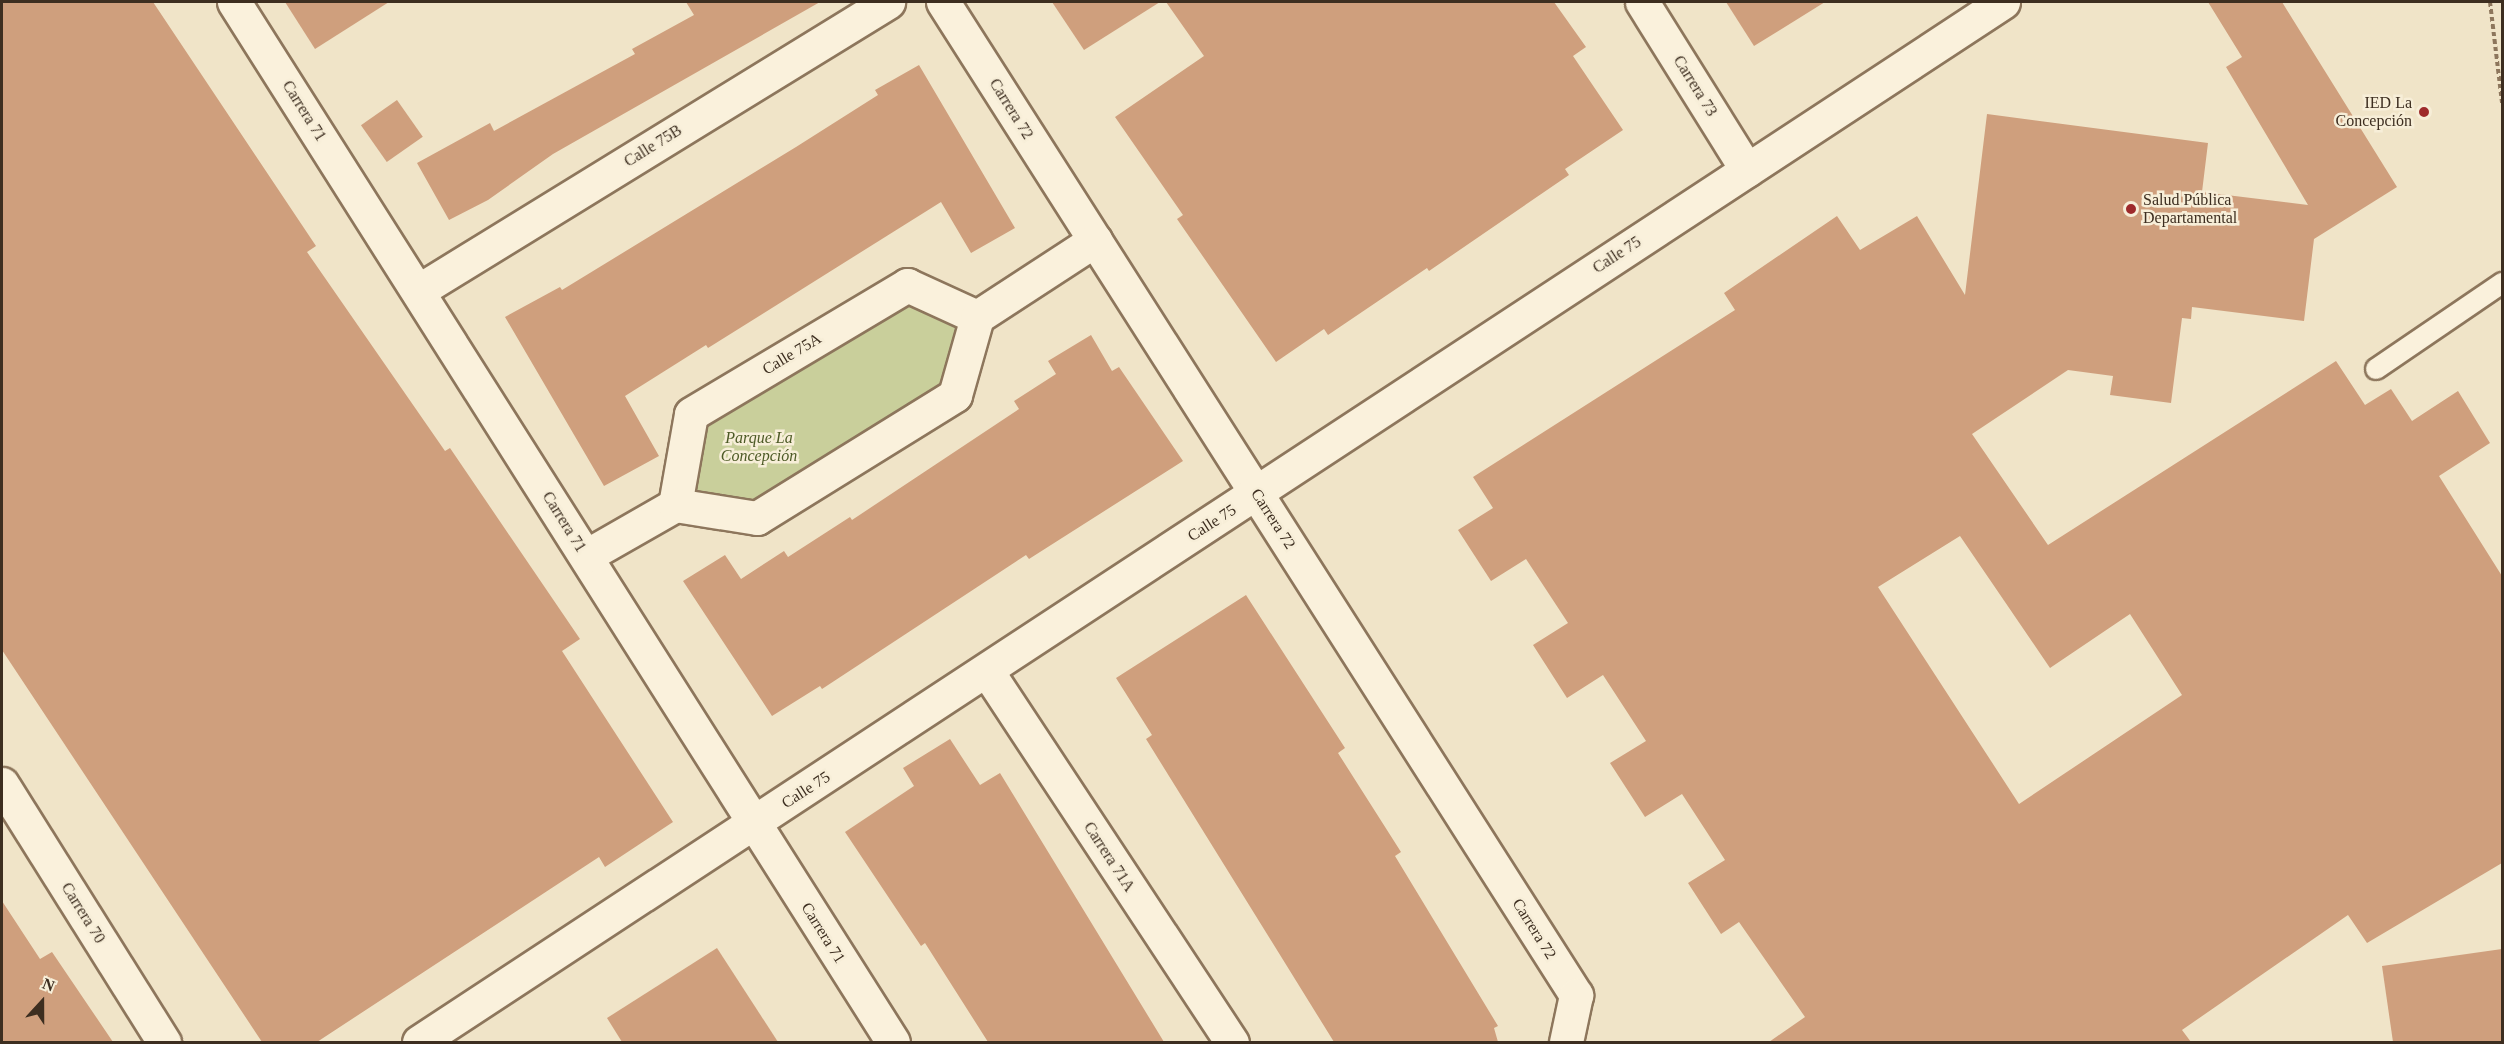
<!DOCTYPE html>
<html>
<head>
<meta charset="utf-8">
<style>
	body { margin:0 }
	#map { position:relative; width:2504px; height:1044px; overflow:hidden; background:#f0e4c8; font-family:"Times New Roman",serif }
	div>[style] { position:absolute }
	[style*='--x'] { left:calc(var(--x)*1px); top:calc(var(--y)*1px); width:calc(var(--w)*1px); rotate:calc(var(--a)*1deg) }
	.green>* { inset:0; background:#c9cf9b }
	.building>* { inset:0; background:#cf9f7d; transform-origin:0 0 }
	.path>* { height:4px; margin-top:-2px; transform-origin:0; background:repeating-linear-gradient(90deg,#8d765c 0 4.5px,transparent 0 7.5px) }
	.roads { filter:drop-shadow(2px 0 #8d765c) drop-shadow(-2px 0 #8d765c) drop-shadow(0 2px #8d765c) drop-shadow(0 -2px #8d765c) }
	.lane>* { height:20px; margin:-10px; padding:0 10px; transform-origin:10px; border-radius:10px; background:#faf1dc }
	.street>* { height:33px; margin:-16.5px; padding:0 16.5px; transform-origin:16.5px; border-radius:16.5px; background:#faf1dc }
	.secondary>* { height:33px; margin:-16.5px; padding:0 16.5px; transform-origin:16.5px; border-radius:16.5px; background:#faf1dc }
	.dots>* { width:16px; height:16px; translate:-50% -50%; box-sizing:border-box; border:3px solid #f7eed8; border-radius:50% }
	span { translate:-50% -50%; white-space:nowrap; text-align:center; line-height:1.15; -webkit-text-stroke:5px #f7eed8; paint-order:stroke }
	.street-label { font-size:16px; color:#3d2e20 }
	.poi-label { font-size:16px; color:#3d2e20 }
	.right { translate:-100% -50%; text-align:right }
	.left { translate:0 -50%; text-align:left }
	.park-label { font-size:16px; color:#4d5a26; font-style:italic }
	.frame { position:absolute; inset:0; border:3px solid #3d2e20; pointer-events:none }
	.north { position:absolute; left:12px; top:972px; width:60px; height:60px; -webkit-text-stroke:4px #f7eed8; paint-order:stroke; rotate:21deg; font-size:16px; font-weight:700; line-height:24px; text-align:center; color:#3d2e20 }
	.north::after { content:''; display:block; margin:auto; width:21px; height:27px; background:#3d2e20; clip-path:polygon(50% 0,100% 100%,50% 72%,0 100%) }
</style>
</head>
<body>
<div id="map">
	<div class="green">
		<i style="clip-path:polygon(907px 295px,965px 322px,946px 389px,756px 510px,686px 496px,701px 423px)"></i>
	</div>
	<div class="building">
		<i style="clip-path:polygon(2px 2px,153px 2px,316px 246px,307px 252px,445px 451px,450px 448px,580px 639px,562px 651px,673px 822px,605px 867px,599px 857px,317px 1042px,262px 1042px,2px 650px)"></i>
		<i style="clip-path:polygon(285px 2px,389px 2px,315px 49px)"></i>
		<i style="clip-path:polygon(686px 2px,820px 2px,553px 154px,488px 200px,449px 220px,417px 163px,490px 123px,494px 131px,635px 54px,632px 49px,694px 15px)"></i>
		<i style="clip-path:polygon(1052px 2px,1160px 2px,1084px 50px)"></i>
		<i style="clip-path:polygon(1166px 2px,1554px 2px,1586px 47px,1573px 56px,1623px 130px,1565px 169px,1569px 175px,1429px 271px,1427px 268px,1328px 335px,1324px 329px,1276px 362px,1177px 219px,1183px 215px,1115px 117px,1204px 56px)"></i>
		<i style="clip-path:polygon(1726px 2px,1825px 2px,1754px 46px)"></i>
		<i style="clip-path:polygon(evenodd,2208px 2px,2282px 2px,2397px 187px,2314px 239px,2304px 321px,2192px 307px,2191px 319px,2182px 318px,2171px 403px,2110px 395px,2113px 376px,2068px 370px,1972px 434px,2048px 545px,2336px 361px,2365px 405px,2391px 389px,2412px 421px,2458px 391px,2490px 443px,2439px 476px,2502px 576px,2502px 863px,2367px 943px,2348px 915px,2182px 1030px,2191px 1042px,1769px 1042px,1805px 1017px,1739px 922px,1721px 934px,1688px 883px,1725px 860px,1682px 794px,1645px 817px,1610px 763px,1646px 741px,1603px 675px,1567px 698px,1533px 645px,1568px 623px,1526px 559px,1491px 581px,1458px 530px,1493px 508px,1473px 477px,1735px 310px,1724px 293px,1837px 216px,1860px 250px,1917px 216px,1965px 295px,1987px 114px,2208px 143px,2202px 192px,2308px 205px,2226px 67px,2242px 57px,2208px 2px,1960px 536px,2050px 668px,2130px 614px,2182px 695px,2019px 804px,1878px 587px,1960px 536px)"></i>
		<i style="clip-path:polygon(919px 65px,1015px 228px,971px 253px,941px 202px,708px 348px,706px 345px,625px 396px,659px 456px,604px 486px,505px 317px,560px 287px,562px 290px,796px 147px,878px 95px,875px 90px)"></i>
		<i style="left:397px;top:100px;width:45px;height:44px;rotate:55deg"></i>
		<i style="clip-path:polygon(1091px 335px,1112px 371px,1119px 367px,1183px 461px,1029px 559px,1026px 555px,822px 689px,820px 686px,772px 716px,683px 581px,725px 555px,741px 579px,784px 551px,788px 557px,850px 517px,852px 520px,1019px 409px,1014px 401px,1056px 374px,1048px 361px)"></i>
		<i style="clip-path:polygon(1246px 595px,1345px 748px,1338px 753px,1401px 852px,1395px 856px,1498px 1026px,1494px 1028px,1498px 1042px,1334px 1042px,1146px 739px,1152px 735px,1116px 678px)"></i>
		<i style="clip-path:polygon(950px 739px,980px 785px,1000px 773px,1164px 1042px,988px 1042px,925px 943px,921px 946px,845px 832px,914px 786px,903px 768px)"></i>
		<i style="clip-path:polygon(2px 901px,40px 959px,52px 952px,113px 1042px,2px 1042px)"></i>
		<i style="clip-path:polygon(717px 948px,778px 1042px,622px 1042px,607px 1018px)"></i>
		<i style="clip-path:polygon(2502px 949px,2502px 1042px,2393px 1042px,2382px 966px)"></i>
	</div>
	<div class="path">
		<i style="--x:2490;--y:2;--w:102;--a:83.2"></i>
	</div>
	<div class="roads">
		<div class="lane">
			<i style="--x:2376;--y:369;--w:153;--a:-34.3"></i>
		</div>
		<div class="street">
			<i style="--x:234;--y:2;--w:1231;--a:57.64"></i>
			<i style="--x:943;--y:2;--w:1178;--a:57.48"></i>
			<i style="--x:1576;--y:995;--w:48;--a:102"></i>
			<i style="--x:1642;--y:2;--w:198;--a:58"></i>
			<i style="--x:418;--y:291;--w:552;--a:-31.59"></i>
			<i style="--x:675;--y:505;--w:92;--a:-80"></i>
			<i style="--x:691;--y:414;--w:252;--a:-30.8"></i>
			<i style="--x:907;--y:285;--w:77;--a:24.6"></i>
			<i style="--x:586;--y:556;--w:103;--a:-29.8"></i>
			<i style="--x:675;--y:505;--w:83;--a:9"></i>
			<i style="--x:757;--y:518;--w:233;--a:-31.8"></i>
			<i style="--x:955;--y:395;--w:81;--a:-74.2"></i>
			<i style="--x:977;--y:317;--w:141;--a:-33.1"></i>
			<i style="--x:987;--y:671;--w:445;--a:56.6"></i>
			<i style="--x:2;--y:784;--w:305;--a:57.9"></i>
		</div>
		<div class="secondary">
			<i style="--x:419;--y:1042;--w:1895;--a:-33.29"></i>
		</div>
	</div>
	<div class="dots">
		<i style="left:2424px;top:112px;background:#9e2a2b"></i>
		<i style="left:2131px;top:209px;background:#9e2a2b"></i>
	</div>
	<div class="street-label">
		<span style="left:1695px;top:86px;rotate:58deg">Carrera 73</span>
		<span style="left:1011px;top:109px;rotate:58deg">Carrera 72</span>
		<span style="left:304px;top:111px;rotate:58deg">Carrera 71</span>
		<span style="left:653px;top:146px;rotate:-32deg">Calle 75B</span>
		<span style="left:1617px;top:255px;rotate:-33deg">Calle 75</span>
		<span style="left:792px;top:354px;rotate:-31deg">Calle 75A</span>
		<span style="left:1273px;top:519px;rotate:57deg">Carrera 72</span>
		<span style="left:564px;top:522px;rotate:58deg">Carrera 71</span>
		<span style="left:1212px;top:523px;rotate:-33deg">Calle 75</span>
		<span style="left:806px;top:790px;rotate:-33deg">Calle 75</span>
		<span style="left:1109px;top:857px;rotate:57deg">Carrera 71A</span>
		<span style="left:83px;top:913px;rotate:58deg">Carrera 70</span>
		<span style="left:1534px;top:929px;rotate:58deg">Carrera 72</span>
		<span style="left:823px;top:933px;rotate:58deg">Carrera 71</span>
	</div>
	<div class="poi-label">
		<span class="right" style="left:2412px;top:112px">IED La<br>Concepción</span>
		<span class="left" style="left:2143px;top:209px">Salud Pública<br>Departamental</span>
	</div>
	<div class="park-label">
		<span style="left:759px;top:447px">Parque La<br>Concepción</span>
	</div>
	<div class="frame"></div>
	<div class="north">N</div>
</div>
</body>
</html>
